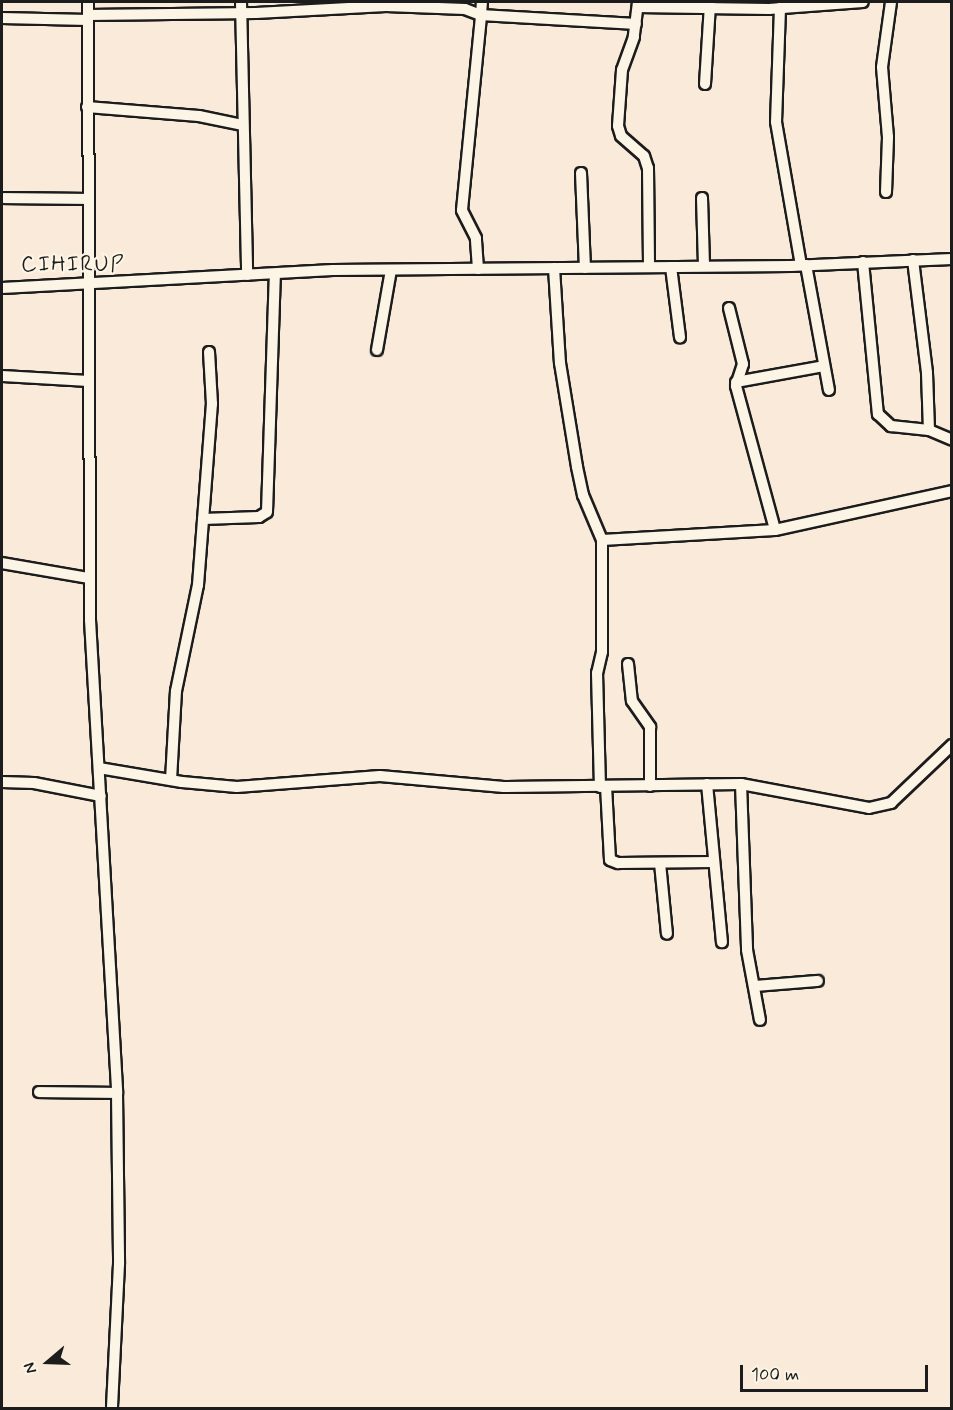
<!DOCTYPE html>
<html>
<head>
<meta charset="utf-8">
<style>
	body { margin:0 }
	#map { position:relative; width:953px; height:1410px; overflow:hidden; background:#faead9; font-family:Mynerve,sans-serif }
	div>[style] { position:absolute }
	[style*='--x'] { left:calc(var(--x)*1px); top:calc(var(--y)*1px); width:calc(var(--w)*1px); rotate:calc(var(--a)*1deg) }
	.roads { filter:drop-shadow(2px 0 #1c1c1c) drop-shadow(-2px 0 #1c1c1c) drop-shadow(0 2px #1c1c1c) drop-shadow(0 -2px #1c1c1c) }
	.street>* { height:10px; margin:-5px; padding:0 5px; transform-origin:5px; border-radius:5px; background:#fcf5e5 }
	span { translate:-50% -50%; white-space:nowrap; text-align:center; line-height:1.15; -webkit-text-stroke:4.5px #fcf5e5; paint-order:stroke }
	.quarter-label { font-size:22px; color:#1c1c1c; letter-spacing:1.5px }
	.frame { position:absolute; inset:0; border:3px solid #1c1c1c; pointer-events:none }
	.north { position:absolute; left:18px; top:1332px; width:60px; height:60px; -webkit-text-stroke:4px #fcf5e5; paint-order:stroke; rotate:251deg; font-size:16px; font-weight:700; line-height:24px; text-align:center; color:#1c1c1c }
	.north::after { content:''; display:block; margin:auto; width:21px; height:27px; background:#1c1c1c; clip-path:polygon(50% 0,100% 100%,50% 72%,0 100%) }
	.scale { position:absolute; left:740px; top:1365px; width:188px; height:27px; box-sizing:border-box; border:3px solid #1c1c1c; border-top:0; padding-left:8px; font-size:18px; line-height:21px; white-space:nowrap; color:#1c1c1c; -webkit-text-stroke:4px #fcf5e5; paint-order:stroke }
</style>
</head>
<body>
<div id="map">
	<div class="roads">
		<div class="street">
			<i style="--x:88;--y:2;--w:618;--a:89.81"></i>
			<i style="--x:90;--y:620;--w:474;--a:86.7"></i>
			<i style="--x:117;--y:1093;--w:171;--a:89.3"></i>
			<i style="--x:119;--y:1264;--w:144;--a:92.8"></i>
			<i style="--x:241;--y:2;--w:273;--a:88.7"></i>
			<i style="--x:638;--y:2;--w:35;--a:97"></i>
			<i style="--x:634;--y:37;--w:35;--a:110"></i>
			<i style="--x:622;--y:70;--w:56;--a:94.1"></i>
			<i style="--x:618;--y:126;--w:10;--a:73"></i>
			<i style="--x:621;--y:136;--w:30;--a:41"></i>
			<i style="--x:644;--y:156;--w:13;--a:72"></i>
			<i style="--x:648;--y:168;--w:99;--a:89.4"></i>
			<i style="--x:638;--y:7;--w:131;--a:0.9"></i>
			<i style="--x:769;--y:9;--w:94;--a:-4.3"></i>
			<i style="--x:780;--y:8;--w:114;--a:92"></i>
			<i style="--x:776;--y:122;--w:145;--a:80.1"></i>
			<i style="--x:88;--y:15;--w:168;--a:-0.7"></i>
			<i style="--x:256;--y:13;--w:130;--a:-3.1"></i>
			<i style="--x:386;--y:6;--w:79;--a:2.2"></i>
			<i style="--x:465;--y:9;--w:17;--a:21"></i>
			<i style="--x:481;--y:15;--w:13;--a:-86"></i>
			<i style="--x:2;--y:18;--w:86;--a:1.3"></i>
			<i style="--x:705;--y:84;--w:80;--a:-86.4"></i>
			<i style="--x:87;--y:107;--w:112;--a:4.6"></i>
			<i style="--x:199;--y:116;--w:45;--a:11.6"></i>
			<i style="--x:581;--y:173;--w:95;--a:87.6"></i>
			<i style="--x:886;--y:192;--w:55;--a:-87.9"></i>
			<i style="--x:888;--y:137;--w:70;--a:-94.9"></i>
			<i style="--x:882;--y:67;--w:66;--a:-82.1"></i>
			<i style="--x:4;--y:198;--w:83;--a:0.7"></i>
			<i style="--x:702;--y:198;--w:68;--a:88.3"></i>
			<i style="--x:913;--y:260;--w:114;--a:82.9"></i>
			<i style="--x:927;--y:373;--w:57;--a:88"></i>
			<i style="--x:929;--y:430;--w:25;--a:23"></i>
			<i style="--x:863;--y:262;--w:153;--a:84.4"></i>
			<i style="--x:878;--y:414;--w:18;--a:43"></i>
			<i style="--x:891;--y:426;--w:38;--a:6"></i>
			<i style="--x:806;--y:265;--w:127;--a:79.6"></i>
			<i style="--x:671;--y:267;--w:71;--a:82.7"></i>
			<i style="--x:554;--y:268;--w:95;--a:86.4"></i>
			<i style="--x:560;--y:363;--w:105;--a:80.7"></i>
			<i style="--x:577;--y:467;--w:29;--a:78"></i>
			<i style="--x:583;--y:495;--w:49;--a:67.1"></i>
			<i style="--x:602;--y:540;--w:112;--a:90"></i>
			<i style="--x:602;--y:652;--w:22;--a:103"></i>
			<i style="--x:597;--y:673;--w:114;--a:88.5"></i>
			<i style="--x:478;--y:269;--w:31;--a:-94"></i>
			<i style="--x:476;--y:238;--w:31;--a:-117"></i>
			<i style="--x:462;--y:210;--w:196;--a:-84.4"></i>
			<i style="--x:481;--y:15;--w:155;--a:3.3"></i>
			<i style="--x:2;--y:288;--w:331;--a:-3.1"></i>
			<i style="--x:333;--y:270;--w:458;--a:-0.5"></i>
			<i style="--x:791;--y:266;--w:161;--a:-2.5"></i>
			<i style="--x:729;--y:308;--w:58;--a:76"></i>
			<i style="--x:743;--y:364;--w:23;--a:108"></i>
			<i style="--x:736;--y:386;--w:149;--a:74.8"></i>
			<i style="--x:377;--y:350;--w:81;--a:-80.1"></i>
			<i style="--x:2;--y:376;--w:86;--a:3.3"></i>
			<i style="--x:736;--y:382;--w:89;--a:-10.3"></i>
			<i style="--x:203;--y:519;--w:56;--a:-2"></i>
			<i style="--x:259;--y:517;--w:9;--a:-32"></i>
			<i style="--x:267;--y:512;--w:238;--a:-88.1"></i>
			<i style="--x:602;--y:540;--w:173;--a:-3.3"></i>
			<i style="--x:775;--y:530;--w:181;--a:-12.4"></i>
			<i style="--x:2;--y:563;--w:88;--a:9.8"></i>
			<i style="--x:628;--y:664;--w:37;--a:84"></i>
			<i style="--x:632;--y:701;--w:32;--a:55"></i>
			<i style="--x:650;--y:727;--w:59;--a:90"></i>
			<i style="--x:99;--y:768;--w:84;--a:9.6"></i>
			<i style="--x:182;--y:782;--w:55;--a:5.2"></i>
			<i style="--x:237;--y:787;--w:143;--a:-4.4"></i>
			<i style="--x:380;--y:776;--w:124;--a:5.1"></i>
			<i style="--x:504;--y:787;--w:237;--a:-0.7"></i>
			<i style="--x:741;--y:784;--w:130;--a:10.6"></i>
			<i style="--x:869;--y:808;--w:23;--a:-13"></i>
			<i style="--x:891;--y:803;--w:84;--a:-43.6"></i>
			<i style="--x:171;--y:780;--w:89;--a:-86.8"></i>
			<i style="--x:176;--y:691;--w:108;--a:-78.3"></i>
			<i style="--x:198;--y:585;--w:182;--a:-85.6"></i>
			<i style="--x:212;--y:404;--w:52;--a:-93.3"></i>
			<i style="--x:2;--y:782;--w:32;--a:2"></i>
			<i style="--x:34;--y:783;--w:68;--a:11"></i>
			<i style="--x:707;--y:784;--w:159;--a:84.6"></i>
			<i style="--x:741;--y:784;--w:166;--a:87.9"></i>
			<i style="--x:747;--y:950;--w:71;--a:79.5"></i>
			<i style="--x:606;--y:786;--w:74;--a:86.9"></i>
			<i style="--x:610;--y:860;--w:9;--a:21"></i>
			<i style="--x:618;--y:863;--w:95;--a:-0.6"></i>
			<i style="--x:660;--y:863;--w:71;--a:84.4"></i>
			<i style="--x:754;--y:986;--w:64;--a:-4.5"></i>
			<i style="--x:39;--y:1092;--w:78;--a:0.7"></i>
		</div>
	</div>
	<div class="quarter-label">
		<span style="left:73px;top:266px">CIHIRUP</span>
	</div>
	<div class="frame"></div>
	<div class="north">N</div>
	<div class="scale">100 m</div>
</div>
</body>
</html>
